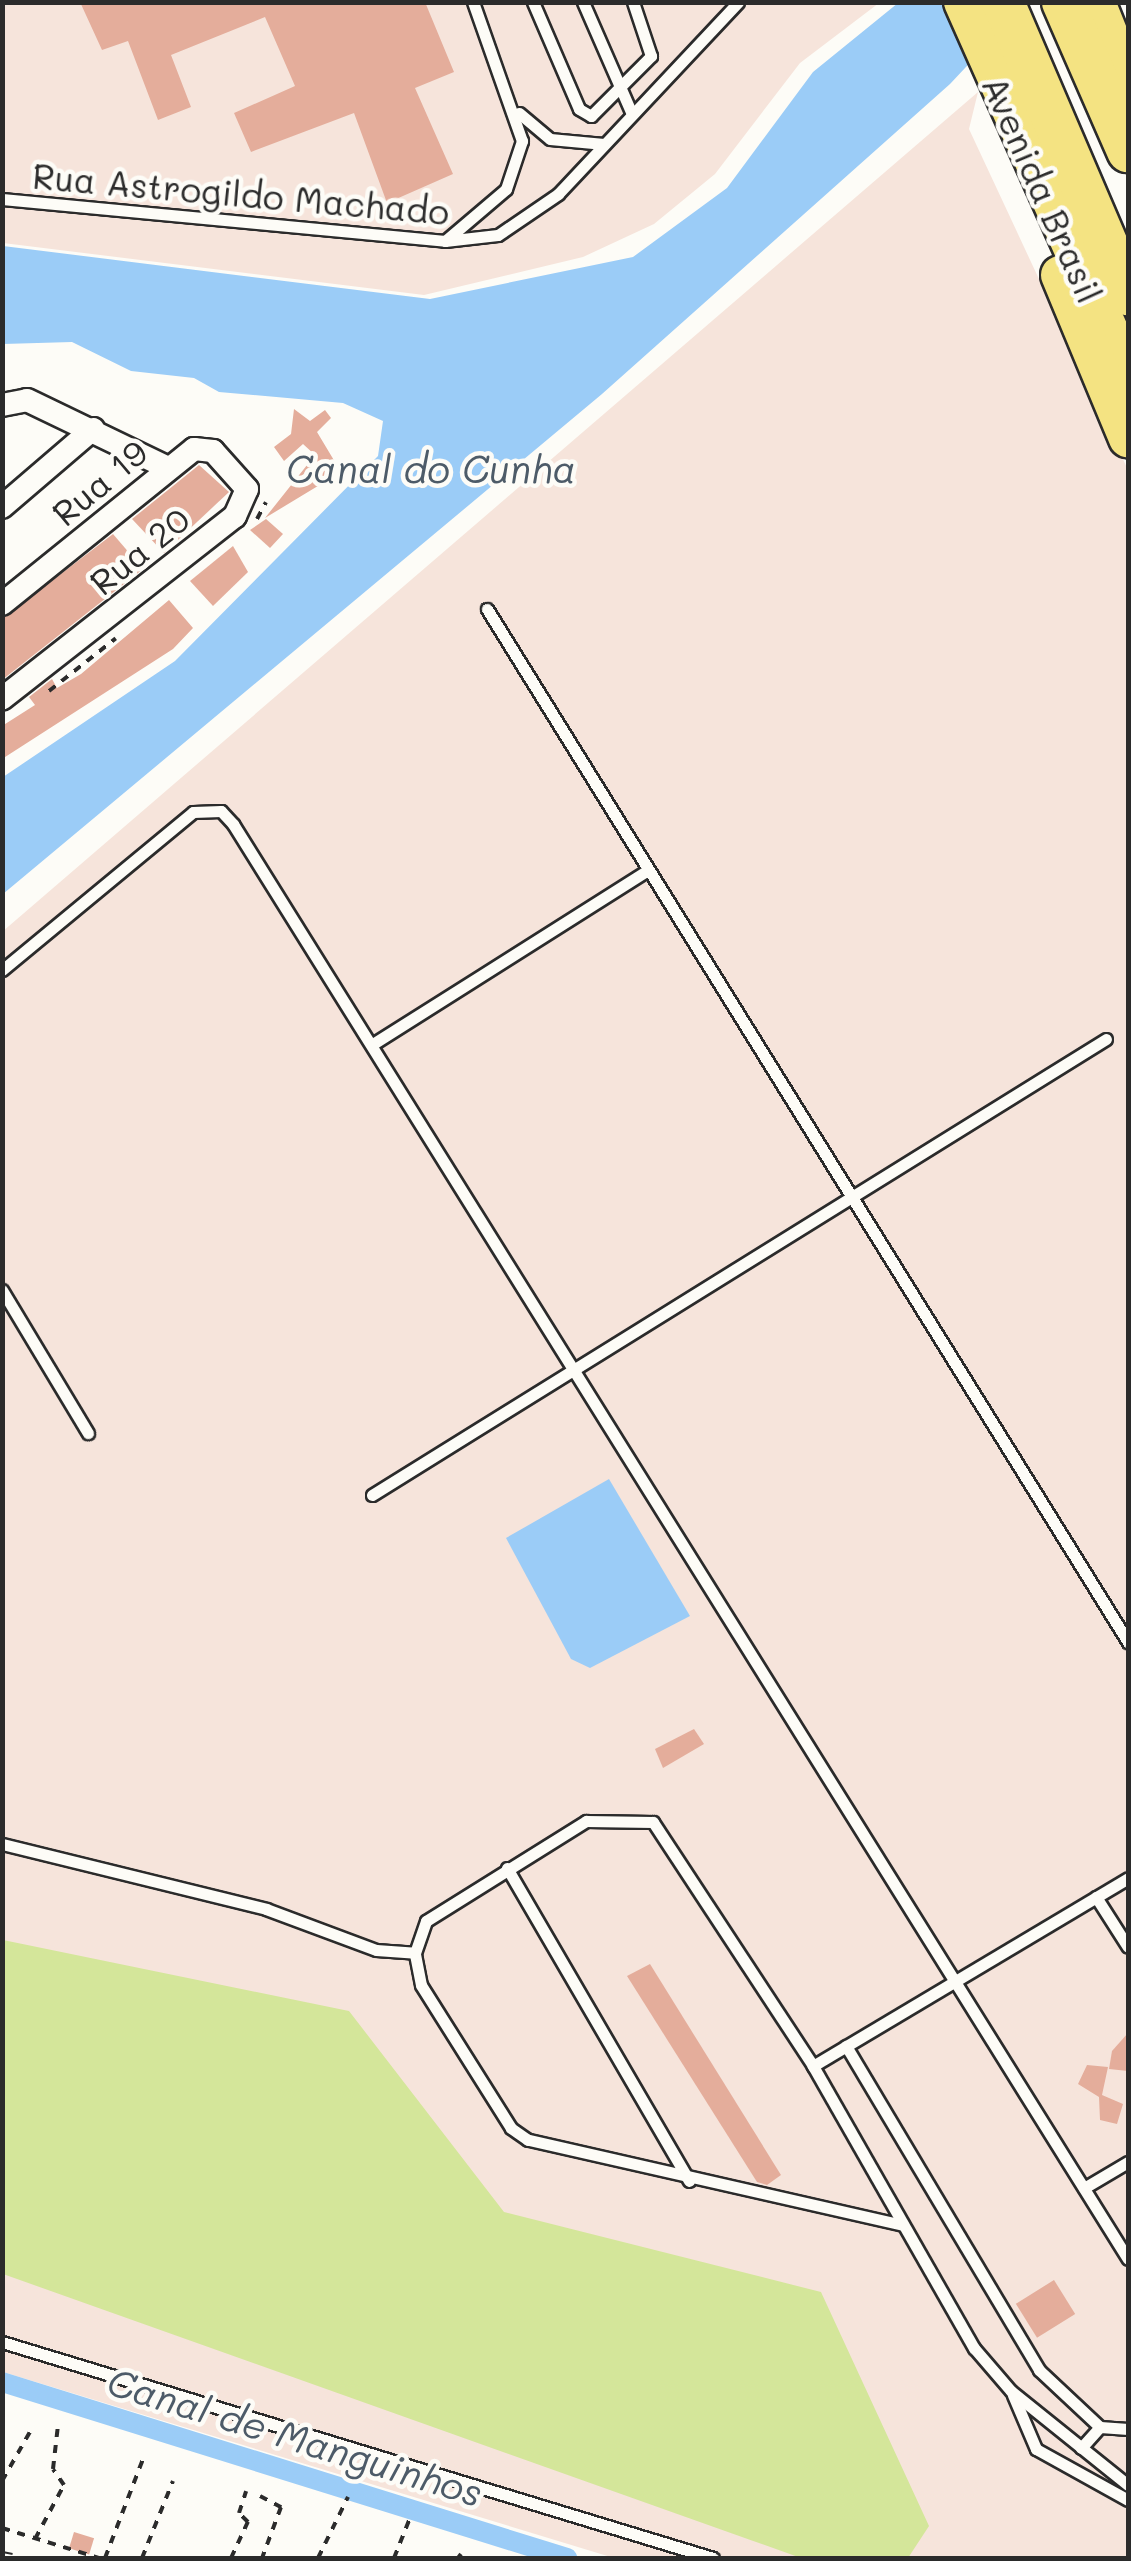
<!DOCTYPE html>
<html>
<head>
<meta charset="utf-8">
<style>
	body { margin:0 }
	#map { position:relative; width:1131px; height:2561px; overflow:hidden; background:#fdfcf7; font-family:Mali,sans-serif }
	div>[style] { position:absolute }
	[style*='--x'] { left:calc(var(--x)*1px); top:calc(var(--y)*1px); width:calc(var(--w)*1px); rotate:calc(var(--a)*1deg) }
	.built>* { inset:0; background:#f6e4db }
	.green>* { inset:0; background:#d4e69a }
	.water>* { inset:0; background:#9bccf7 }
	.canal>* { height:20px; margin:-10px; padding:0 10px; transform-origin:10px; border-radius:10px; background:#9bccf7 }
	.building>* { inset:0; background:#e4ad9b; transform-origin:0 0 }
	.path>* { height:4px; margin-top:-2px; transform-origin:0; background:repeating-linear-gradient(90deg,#2b2b2b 0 8px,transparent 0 16px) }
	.roads { filter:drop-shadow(2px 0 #2b2b2b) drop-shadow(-2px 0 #2b2b2b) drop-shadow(0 2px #2b2b2b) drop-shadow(0 -2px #2b2b2b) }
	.service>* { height:11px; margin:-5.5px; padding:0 5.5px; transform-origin:5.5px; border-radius:5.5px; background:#fdfcf7 }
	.minor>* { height:22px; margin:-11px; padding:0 11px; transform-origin:11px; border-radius:11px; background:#fdfcf7 }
	.trunk>* { height:38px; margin:-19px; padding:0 19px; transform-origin:19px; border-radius:19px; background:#f4e382 }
	.motorway>* { height:42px; margin:-21px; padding:0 21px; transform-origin:21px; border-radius:21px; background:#f4e382 }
	.rail>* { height:10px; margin-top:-5px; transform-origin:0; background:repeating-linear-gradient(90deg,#fdfcf7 0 19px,#2b2b2b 0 38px); box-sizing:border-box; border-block:2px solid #2b2b2b }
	span { translate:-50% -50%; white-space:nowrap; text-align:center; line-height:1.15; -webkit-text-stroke:9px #fdfcf7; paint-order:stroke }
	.street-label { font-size:35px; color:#2b2b2b }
	.water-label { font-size:38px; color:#4d5b68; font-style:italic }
	.frame { position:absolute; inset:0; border:5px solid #2b2b2b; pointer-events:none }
</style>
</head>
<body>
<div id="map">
	<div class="built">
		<i style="clip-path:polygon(3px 3px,879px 3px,800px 63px,715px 174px,654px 224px,583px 257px,424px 295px,3px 243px)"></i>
		<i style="clip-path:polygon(978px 92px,969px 129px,1128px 470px,1128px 2558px,614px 2558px,3px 2372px,2px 932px)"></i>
	</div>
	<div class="green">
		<i style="clip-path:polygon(3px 1940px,349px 2011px,504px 2212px,821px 2292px,929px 2526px,908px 2558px,801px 2558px,3px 2274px)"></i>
	</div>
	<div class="water">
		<i style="clip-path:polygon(898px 3px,1026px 3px,950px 84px,602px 394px,3px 894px,3px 777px,175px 661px,378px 456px,383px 421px,343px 403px,219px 392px,194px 378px,131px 371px,72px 342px,3px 344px,3px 246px,430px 299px,633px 257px,727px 188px,813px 72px)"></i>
		<i style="clip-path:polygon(609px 1479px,690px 1616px,590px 1668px,571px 1659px,506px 1538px)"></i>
	</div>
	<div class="canal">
		<i style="--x:2;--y:2382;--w:592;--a:17.3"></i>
	</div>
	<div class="building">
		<i style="clip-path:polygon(80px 2px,425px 2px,454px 72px,415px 88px,453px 174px,387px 203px,354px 113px,251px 152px,234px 113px,295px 86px,265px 17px,171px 55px,191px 107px,158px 120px,128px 41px,102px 50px)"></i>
		<i style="clip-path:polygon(294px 409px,310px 421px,325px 410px,331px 418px,317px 432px,341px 472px,265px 518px,315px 455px,303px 444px,284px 461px,274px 447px,291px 434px)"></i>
		<i style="clip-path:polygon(199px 465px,229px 492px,164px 553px,132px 519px)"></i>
		<i style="clip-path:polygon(266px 519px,283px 534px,270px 548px,250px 530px)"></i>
		<i style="clip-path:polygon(113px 534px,143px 569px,2px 680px,2px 619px)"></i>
		<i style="clip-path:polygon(233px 546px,248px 572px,213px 606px,190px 581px)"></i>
		<i style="clip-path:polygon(169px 600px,193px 628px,173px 649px,2px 759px,2px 726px,35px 705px,29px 697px,52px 679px,57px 688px,81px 674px)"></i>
		<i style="clip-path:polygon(694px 1729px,704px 1744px,663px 1768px,655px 1749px)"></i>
		<i style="clip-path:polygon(650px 1964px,781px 2175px,767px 2185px,757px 2182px,627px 1976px)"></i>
		<i style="clip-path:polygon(1128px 2033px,1128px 2071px,1109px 2069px,1112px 2051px)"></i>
		<i style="clip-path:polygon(1087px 2065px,1108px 2067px,1102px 2095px,1123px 2104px,1117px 2124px,1100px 2120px,1099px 2097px,1078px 2084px)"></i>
		<i style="left:1054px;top:2280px;width:40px;height:45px;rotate:58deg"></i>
		<i style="left:74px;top:2532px;width:21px;height:17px;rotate:17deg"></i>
	</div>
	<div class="path">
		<i style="--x:257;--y:519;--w:19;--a:-62"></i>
		<i style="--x:49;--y:691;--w:85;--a:-38.3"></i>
		<i style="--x:2;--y:2481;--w:56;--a:-60.3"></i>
		<i style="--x:260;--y:2496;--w:24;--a:28"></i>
		<i style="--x:281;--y:2507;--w:54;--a:110.4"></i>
		<i style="--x:2;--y:2528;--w:102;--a:17.2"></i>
		<i style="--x:35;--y:2539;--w:61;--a:-61.8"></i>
		<i style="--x:64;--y:2485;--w:19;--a:-125"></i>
		<i style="--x:53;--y:2469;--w:44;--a:-83.5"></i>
		<i style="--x:105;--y:2558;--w:106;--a:-69"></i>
		<i style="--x:142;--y:2558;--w:83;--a:-68.1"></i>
		<i style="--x:231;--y:2558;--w:40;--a:-65"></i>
		<i style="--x:248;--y:2522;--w:13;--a:-135"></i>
		<i style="--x:239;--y:2513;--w:23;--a:-72"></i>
		<i style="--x:318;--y:2558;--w:68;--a:-63.8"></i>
		<i style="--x:394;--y:2558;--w:43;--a:-68.2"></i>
		<i style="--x:458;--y:2558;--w:5;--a:-53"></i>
	</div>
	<div class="roads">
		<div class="service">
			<i style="--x:533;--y:2;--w:116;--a:66.7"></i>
			<i style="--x:579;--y:109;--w:14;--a:30"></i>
			<i style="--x:591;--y:116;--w:85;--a:-45"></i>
			<i style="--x:651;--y:56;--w:57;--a:-108.4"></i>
			<i style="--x:583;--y:2;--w:122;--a:66.4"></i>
			<i style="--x:519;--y:113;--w:40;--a:40"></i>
			<i style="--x:550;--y:139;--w:54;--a:5.3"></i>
			<i style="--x:2;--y:199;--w:445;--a:5.4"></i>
			<i style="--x:445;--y:241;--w:53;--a:-6.5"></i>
			<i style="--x:498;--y:235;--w:73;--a:-34.3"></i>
			<i style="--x:558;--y:194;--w:263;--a:-46.8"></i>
			<i style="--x:445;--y:241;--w:80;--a:-40.4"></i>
			<i style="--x:506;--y:189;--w:51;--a:-71.6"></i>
			<i style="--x:522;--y:141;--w:147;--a:-109.4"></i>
			<i style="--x:487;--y:609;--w:1216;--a:58.18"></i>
			<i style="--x:2;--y:970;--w:248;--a:-39.6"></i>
			<i style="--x:193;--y:812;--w:28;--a:-2"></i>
			<i style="--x:221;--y:811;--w:18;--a:47"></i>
			<i style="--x:233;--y:824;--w:1691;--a:58.05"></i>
			<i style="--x:376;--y:1042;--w:322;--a:-32.3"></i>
			<i style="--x:2;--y:1290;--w:167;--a:59"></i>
			<i style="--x:372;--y:1495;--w:864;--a:-31.85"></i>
			<i style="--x:2;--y:1844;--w:272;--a:13.8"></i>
			<i style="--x:266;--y:1909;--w:117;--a:20.4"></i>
			<i style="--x:376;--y:1950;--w:39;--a:4"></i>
			<i style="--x:507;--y:1868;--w:362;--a:59.8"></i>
			<i style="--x:1096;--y:1897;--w:59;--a:57.4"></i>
			<i style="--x:846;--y:2046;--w:377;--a:59.2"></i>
			<i style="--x:1039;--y:2370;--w:83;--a:43.1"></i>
			<i style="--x:1100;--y:2427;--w:28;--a:4"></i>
			<i style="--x:813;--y:2066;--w:367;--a:-30.8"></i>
			<i style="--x:1084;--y:2188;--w:51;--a:-30.6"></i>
			<i style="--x:903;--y:2225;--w:385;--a:-167.2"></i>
			<i style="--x:528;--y:2140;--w:21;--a:-145"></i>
			<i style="--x:511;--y:2128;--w:169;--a:-122.2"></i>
			<i style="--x:421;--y:1985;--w:33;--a:-101"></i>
			<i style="--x:415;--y:1953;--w:34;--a:-71"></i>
			<i style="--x:426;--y:1921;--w:189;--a:-32"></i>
			<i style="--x:586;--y:1821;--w:67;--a:0.9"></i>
			<i style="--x:653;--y:1822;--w:292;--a:56.7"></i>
			<i style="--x:813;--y:2066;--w:325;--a:60.3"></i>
			<i style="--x:974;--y:2348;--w:57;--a:49.3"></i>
			<i style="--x:1011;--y:2391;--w:150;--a:38.8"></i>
			<i style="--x:2;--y:2342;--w:743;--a:16.9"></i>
			<i style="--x:1013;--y:2395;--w:59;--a:66.9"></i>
			<i style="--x:1036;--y:2449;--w:105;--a:29"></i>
			<i style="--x:1081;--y:2448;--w:28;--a:-48"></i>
		</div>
		<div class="minor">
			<i style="--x:2;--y:405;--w:25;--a:-11"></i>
			<i style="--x:27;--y:400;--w:157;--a:25.7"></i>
			<i style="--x:2;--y:507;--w:120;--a:-40.6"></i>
			<i style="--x:2;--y:604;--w:247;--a:-38.9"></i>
			<i style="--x:194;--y:449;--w:19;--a:6"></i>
			<i style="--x:213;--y:451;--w:51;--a:48.2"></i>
			<i style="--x:247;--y:489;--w:30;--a:114"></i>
			<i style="--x:235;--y:516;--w:296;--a:141.9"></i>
		</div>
		<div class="trunk">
			<i style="--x:963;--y:2;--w:406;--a:66"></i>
			<i style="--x:1096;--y:2;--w:86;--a:68.2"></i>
			<i style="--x:1060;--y:275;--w:177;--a:67.4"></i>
		</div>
		<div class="motorway">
			<i style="--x:1003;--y:2;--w:318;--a:66.8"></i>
			<i style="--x:1063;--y:2;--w:163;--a:66.4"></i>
		</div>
	</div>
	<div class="rail">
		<i style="--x:2;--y:2556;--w:10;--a:11"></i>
	</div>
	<div class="street-label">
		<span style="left:1043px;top:189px;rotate:66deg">Avenida Brasil</span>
		<span style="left:241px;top:193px;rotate:5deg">Rua Astrogildo Machado</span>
		<span style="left:99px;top:482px;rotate:-40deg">Rua 19</span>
		<span style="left:139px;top:550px;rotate:-39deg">Rua 20</span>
	</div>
	<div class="water-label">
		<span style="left:431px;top:469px">Canal do Cunha</span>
		<span style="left:295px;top:2437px;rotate:17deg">Canal de Manguinhos</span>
	</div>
	<div class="frame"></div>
</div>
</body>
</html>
